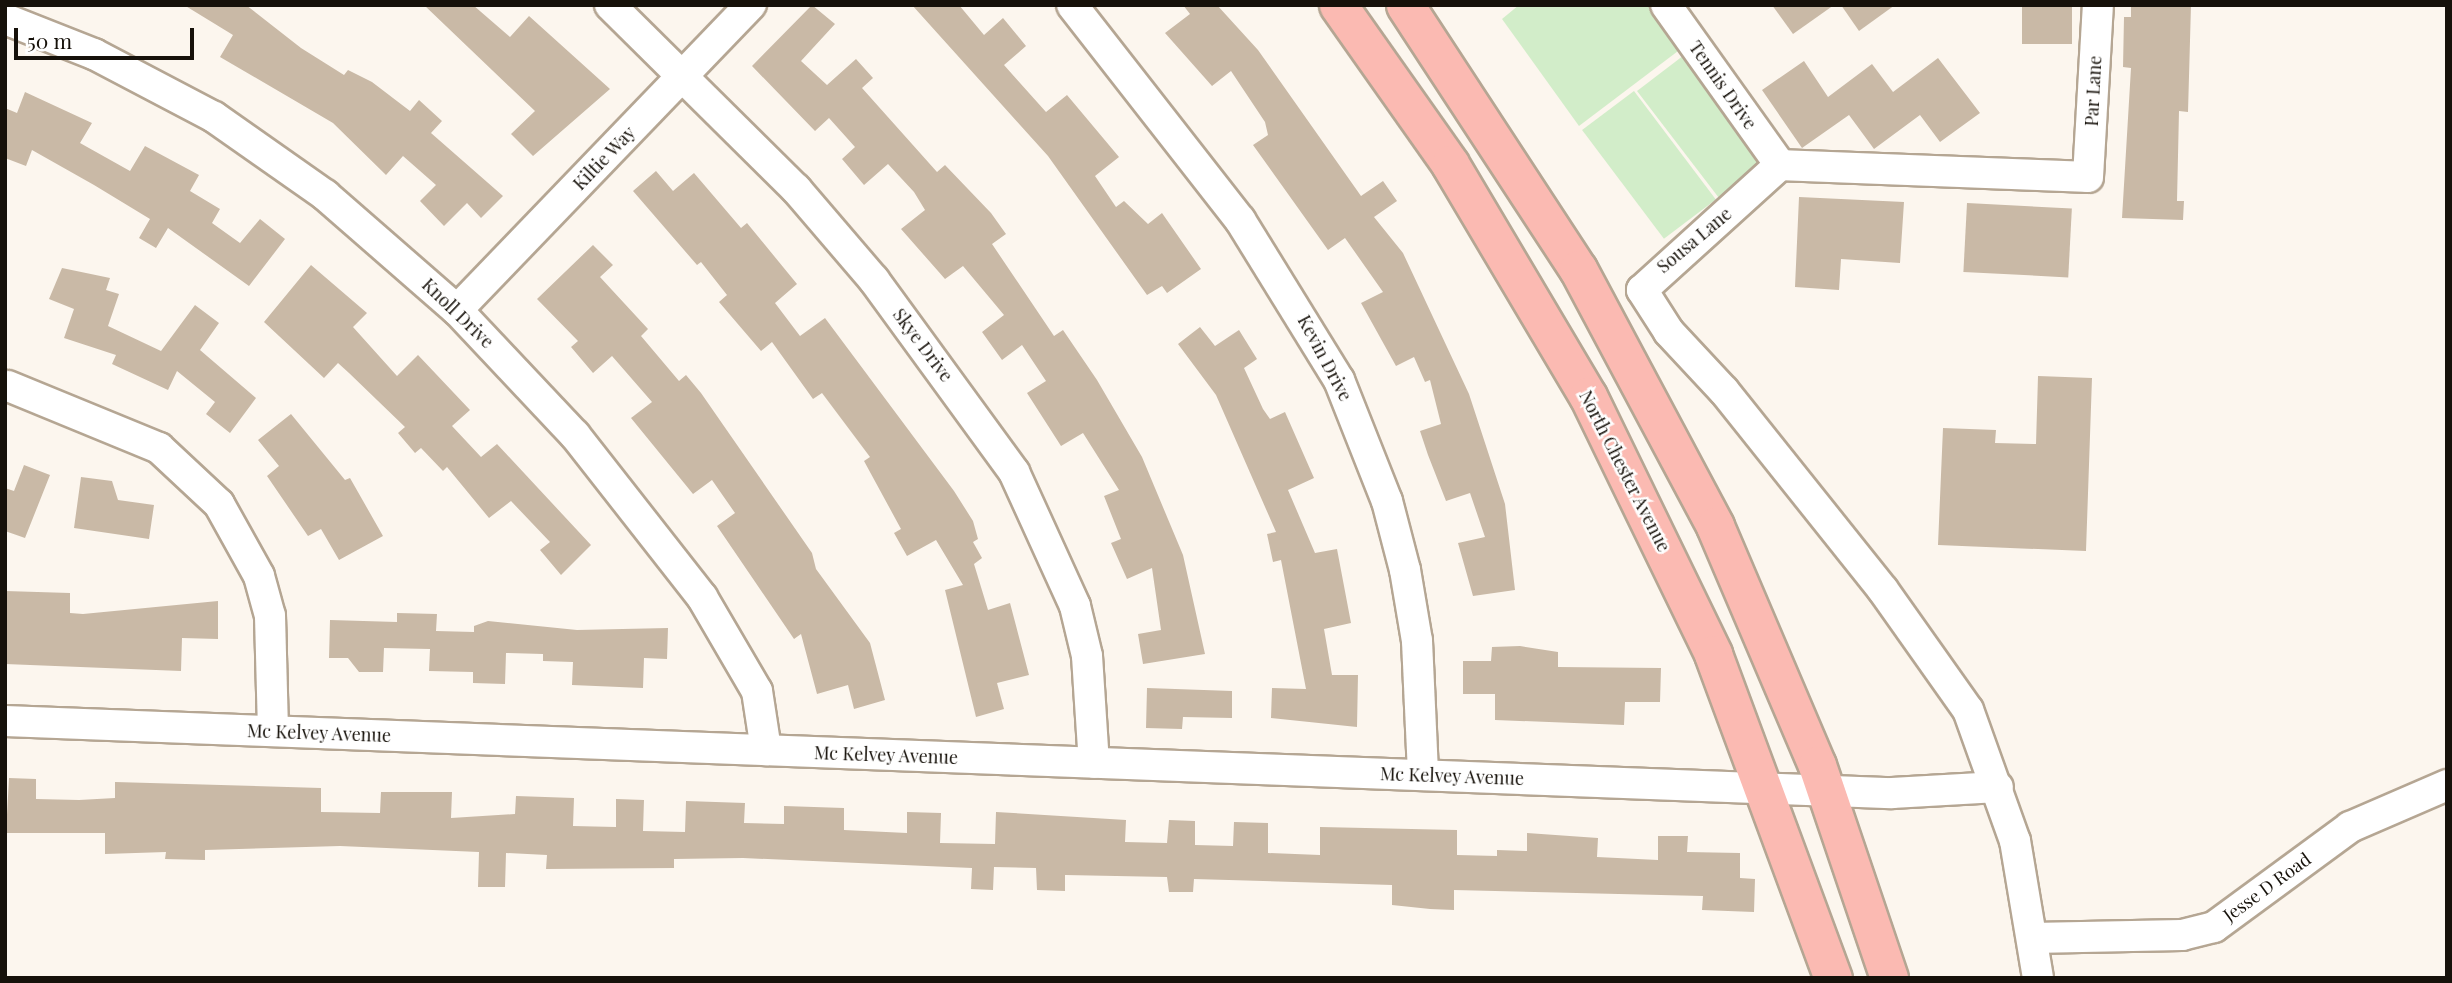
<!DOCTYPE html>
<html>
<head>
<meta charset="utf-8">
<style>
	body { margin:0 }
	#map { position:relative; width:2452px; height:983px; overflow:hidden; background:#fcf6ee; font-family:"Playfair Display",serif }
	div>[style] { position:absolute }
	[style*='--x'] { left:calc(var(--x)*1px); top:calc(var(--y)*1px); width:calc(var(--w)*1px); rotate:calc(var(--a)*1deg) }
	.green>* { inset:0; background:#d2edc9; transform-origin:0 0 }
	.building>* { inset:0; background:#c9b9a6; transform-origin:0 0 }
	.roads { filter:drop-shadow(2px 0 #b5a693) drop-shadow(-2px 0 #b5a693) drop-shadow(0 2px #b5a693) drop-shadow(0 -2px #b5a693) }
	.minor>* { height:30px; margin:-15px; padding:0 15px; transform-origin:15px; border-radius:15px; background:#fff }
	.major>* { height:37px; margin:-18.5px; padding:0 18.5px; transform-origin:18.5px; border-radius:18.5px; background:#fbbab2 }
	span { translate:-50% -50%; white-space:nowrap; text-align:center; line-height:1.15; -webkit-text-stroke:5px #fff; paint-order:stroke }
	.street-label { font-size:18px; color:#16110a }
	.frame { position:absolute; inset:0; border:7px solid #16110a; pointer-events:none }
	.scale { position:absolute; left:14px; top:28px; width:180px; height:32px; box-sizing:border-box; border:4px solid #16110a; border-top:0; padding-left:9px; font-size:21px; line-height:24px; white-space:nowrap; color:#16110a; -webkit-text-stroke:5px #fff; paint-order:stroke }
</style>
</head>
<body>
<div id="map">
	<div class="green">
		<i style="clip-path:polygon(1519px 5px,1657px 5px,1686px 45px,1579px 126px,1502px 19px)"></i>
		<i style="clip-path:polygon(1692px 49px,1770px 164px,1719px 198px,1637px 91px)"></i>
		<i style="left:1634px;top:91px;width:136px;height:65px;rotate:53deg"></i>
	</div>
	<div class="building">
		<i style="clip-path:polygon(184px 5px,246px 5px,301px 48px,344px 75px,348px 70px,372px 82px,410px 111px,419px 100px,442px 121px,431px 133px,503px 196px,481px 218px,467px 203px,444px 226px,420px 201px,436px 185px,403px 156px,386px 175px,333px 123px,220px 57px,233px 35px)"></i>
		<i style="clip-path:polygon(424px 5px,473px 5px,510px 37px,529px 16px,610px 89px,533px 156px,511px 134px,535px 111px)"></i>
		<i style="clip-path:polygon(812px 5px,835px 24px,801px 61px,827px 85px,856px 59px,873px 78px,862px 88px,937px 172px,945px 165px,991px 213px,1006px 234px,992px 244px,1054px 336px,1063px 330px,1097px 380px,1142px 457px,1183px 555px,1205px 654px,1143px 664px,1138px 634px,1161px 630px,1152px 568px,1127px 579px,1111px 543px,1121px 539px,1104px 496px,1119px 490px,1083px 433px,1061px 446px,1027px 393px,1046px 381px,1022px 345px,1002px 360px,982px 332px,1004px 315px,963px 266px,945px 279px,901px 229px,925px 210px,914px 192px,888px 164px,864px 185px,842px 159px,855px 147px,829px 118px,815px 131px,752px 66px)"></i>
		<i style="clip-path:polygon(912px 5px,959px 5px,984px 35px,1003px 18px,1026px 46px,1004px 65px,1046px 112px,1067px 95px,1119px 157px,1095px 176px,1116px 207px,1124px 201px,1148px 224px,1162px 213px,1201px 269px,1167px 293px,1162px 286px,1147px 295px,1048px 156px)"></i>
		<i style="clip-path:polygon(1183px 5px,1217px 5px,1258px 50px,1361px 196px,1383px 181px,1397px 201px,1374px 217px,1403px 253px,1469px 394px,1505px 504px,1515px 590px,1473px 596px,1458px 543px,1485px 537px,1470px 493px,1446px 501px,1428px 455px,1420px 431px,1441px 424px,1430px 380px,1425px 382px,1414px 357px,1396px 366px,1361px 303px,1383px 292px,1345px 238px,1328px 250px,1253px 145px,1268px 135px,1265px 122px,1231px 71px,1212px 86px,1165px 33px,1190px 14px)"></i>
		<i style="clip-path:polygon(1772px 5px,1834px 5px,1793px 34px)"></i>
		<i style="clip-path:polygon(1841px 5px,1895px 5px,1859px 31px)"></i>
		<i style="left:2022px;top:5px;width:50px;height:39px"></i>
		<i style="clip-path:polygon(2131px 5px,2191px 5px,2188px 112px,2179px 111px,2177px 201px,2184px 201px,2183px 220px,2122px 218px,2131px 68px,2123px 67px,2124px 17px,2131px 17px)"></i>
		<i style="clip-path:polygon(1938px 58px,1980px 113px,1940px 142px,1920px 115px,1874px 149px,1849px 115px,1802px 148px,1762px 90px,1804px 61px,1828px 97px,1872px 64px,1893px 92px)"></i>
		<i style="clip-path:polygon(25px 92px,92px 123px,80px 143px,130px 171px,145px 146px,199px 175px,190px 191px,220px 209px,212px 223px,240px 243px,260px 219px,285px 239px,249px 286px,168px 228px,156px 248px,139px 238px,150px 219px,94px 185px,32px 150px,26px 166px,5px 158px,5px 108px,17px 113px)"></i>
		<i style="clip-path:polygon(656px 171px,673px 191px,694px 173px,741px 228px,747px 223px,797px 284px,775px 303px,800px 336px,825px 318px,954px 491px,973px 521px,978px 539px,973px 542px,982px 558px,974px 564px,988px 610px,1010px 603px,1029px 675px,997px 683px,1004px 709px,976px 717px,945px 590px,963px 585px,936px 540px,907px 556px,894px 533px,901px 529px,864px 461px,870px 457px,822px 393px,813px 399px,772px 342px,761px 351px,719px 302px,727px 295px,701px 262px,697px 265px,633px 191px)"></i>
		<i style="clip-path:polygon(1799px 197px,1904px 202px,1900px 263px,1841px 259px,1839px 290px,1795px 287px)"></i>
		<i style="left:1967px;top:203px;width:105px;height:69px;rotate:3deg"></i>
		<i style="clip-path:polygon(593px 245px,613px 265px,600px 277px,648px 329px,641px 336px,679px 381px,686px 375px,701px 393px,812px 553px,816px 569px,870px 643px,885px 700px,854px 709px,848px 685px,817px 694px,801px 634px,794px 639px,717px 526px,735px 513px,712px 480px,693px 494px,631px 418px,652px 402px,612px 356px,593px 373px,571px 347px,578px 341px,537px 299px)"></i>
		<i style="clip-path:polygon(311px 265px,367px 313px,353px 327px,397px 376px,418px 355px,470px 410px,452px 426px,481px 457px,497px 444px,591px 545px,561px 575px,540px 550px,550px 542px,511px 501px,489px 518px,447px 467px,443px 471px,421px 448px,415px 453px,398px 433px,405px 427px,349px 373px,338px 363px,324px 378px,264px 322px)"></i>
		<i style="clip-path:polygon(62px 268px,110px 278px,106px 290px,119px 294px,108px 326px,161px 351px,195px 305px,219px 323px,200px 350px,256px 398px,230px 433px,206px 414px,215px 402px,177px 371px,168px 390px,112px 364px,116px 355px,64px 338px,74px 309px,49px 299px)"></i>
		<i style="clip-path:polygon(1200px 327px,1215px 346px,1239px 330px,1257px 359px,1244px 368px,1263px 409px,1270px 419px,1285px 412px,1314px 478px,1288px 490px,1315px 553px,1337px 549px,1351px 623px,1324px 629px,1332px 675px,1358px 675px,1357px 727px,1271px 718px,1272px 688px,1306px 689px,1281px 560px,1273px 562px,1267px 534px,1276px 532px,1216px 395px,1178px 344px)"></i>
		<i style="clip-path:polygon(2038px 376px,2092px 378px,2086px 551px,1938px 545px,1943px 428px,1996px 430px,1995px 443px,2036px 444px)"></i>
		<i style="clip-path:polygon(291px 414px,345px 480px,350px 478px,383px 536px,339px 560px,321px 529px,308px 536px,267px 476px,279px 466px,258px 440px)"></i>
		<i style="clip-path:polygon(24px 465px,50px 475px,25px 538px,5px 531px,5px 488px,14px 491px)"></i>
		<i style="clip-path:polygon(81px 477px,112px 481px,118px 500px,154px 505px,149px 539px,74px 528px)"></i>
		<i style="clip-path:polygon(5px 591px,70px 593px,70px 613px,83px 614px,218px 601px,218px 639px,182px 638px,181px 671px,5px 664px)"></i>
		<i style="clip-path:polygon(397px 613px,437px 614px,436px 631px,474px 632px,474px 626px,488px 621px,577px 630px,668px 628px,667px 659px,644px 658px,643px 688px,572px 685px,573px 662px,543px 661px,543px 654px,506px 653px,505px 684px,473px 683px,473px 672px,429px 671px,430px 649px,384px 648px,383px 672px,359px 672px,348px 658px,329px 658px,330px 620px,397px 622px)"></i>
		<i style="clip-path:polygon(1520px 646px,1558px 652px,1558px 667px,1661px 668px,1660px 702px,1625px 702px,1624px 725px,1495px 720px,1495px 694px,1463px 694px,1463px 661px,1491px 661px,1492px 647px)"></i>
		<i style="clip-path:polygon(1147px 688px,1232px 691px,1232px 718px,1183px 717px,1182px 729px,1146px 728px)"></i>
		<i style="clip-path:polygon(9px 778px,36px 779px,36px 799px,79px 800px,115px 798px,115px 782px,321px 788px,321px 812px,380px 813px,381px 792px,452px 792px,451px 818px,515px 814px,516px 796px,574px 798px,573px 826px,616px 827px,616px 799px,644px 800px,643px 831px,685px 832px,686px 801px,745px 803px,744px 823px,784px 824px,784px 806px,844px 808px,844px 830px,907px 833px,907px 812px,941px 813px,940px 843px,995px 844px,996px 812px,1126px 820px,1125px 842px,1167px 843px,1169px 820px,1195px 821px,1195px 845px,1233px 846px,1234px 822px,1268px 823px,1268px 853px,1320px 855px,1320px 827px,1457px 830px,1457px 855px,1497px 856px,1497px 850px,1527px 851px,1527px 833px,1598px 838px,1597px 857px,1658px 860px,1658px 836px,1688px 836px,1687px 852px,1740px 853px,1740px 878px,1755px 879px,1754px 912px,1702px 910px,1703px 896px,1454px 890px,1454px 910px,1430px 909px,1392px 905px,1392px 885px,1194px 879px,1193px 892px,1169px 892px,1167px 877px,1065px 875px,1065px 891px,1037px 890px,1036px 868px,994px 867px,993px 890px,971px 889px,972px 868px,743px 858px,674px 859px,674px 868px,546px 869px,547px 855px,506px 853px,505px 887px,478px 887px,479px 852px,340px 846px,205px 850px,205px 860px,165px 859px,166px 852px,105px 854px,105px 833px,6px 833px)"></i>
	</div>
	<div class="roads">
		<div class="minor">
			<i style="--x:610;--y:5;--w:262;--a:44.7"></i>
			<i style="--x:796;--y:189;--w:120;--a:49.4"></i>
			<i style="--x:874;--y:280;--w:238;--a:53.9"></i>
			<i style="--x:1014;--y:472;--w:147;--a:65.5"></i>
			<i style="--x:1075;--y:606;--w:51;--a:76.5"></i>
			<i style="--x:1087;--y:656;--w:107;--a:86.3"></i>
			<i style="--x:1072;--y:5;--w:273;--a:52"></i>
			<i style="--x:1240;--y:220;--w:188;--a:58.3"></i>
			<i style="--x:1339;--y:380;--w:130;--a:68.4"></i>
			<i style="--x:1387;--y:501;--w:71;--a:75.4"></i>
			<i style="--x:1405;--y:570;--w:72;--a:80.4"></i>
			<i style="--x:1417;--y:641;--w:134;--a:87.4"></i>
			<i style="--x:1666;--y:5;--w:196;--a:54.5"></i>
			<i style="--x:5;--y:19;--w:96;--a:21.5"></i>
			<i style="--x:94;--y:54;--w:136;--a:27.7"></i>
			<i style="--x:214;--y:117;--w:136;--a:35.1"></i>
			<i style="--x:325;--y:195;--w:175;--a:41.1"></i>
			<i style="--x:457;--y:310;--w:172;--a:46.7"></i>
			<i style="--x:575;--y:435;--w:206;--a:51.9"></i>
			<i style="--x:702;--y:597;--w:109;--a:59.7"></i>
			<i style="--x:757;--y:691;--w:60;--a:81.3"></i>
			<i style="--x:457;--y:310;--w:424;--a:-46.1"></i>
			<i style="--x:8;--y:386;--w:163;--a:22.3"></i>
			<i style="--x:159;--y:448;--w:82;--a:43"></i>
			<i style="--x:219;--y:504;--w:82;--a:60.9"></i>
			<i style="--x:259;--y:576;--w:41;--a:74.6"></i>
			<i style="--x:270;--y:616;--w:115;--a:88.5"></i>
			<i style="--x:5;--y:721;--w:1888;--a:2.19"></i>
			<i style="--x:1892;--y:793;--w:106;--a:-3.2"></i>
			<i style="--x:2032;--y:938;--w:150;--a:-1.1"></i>
			<i style="--x:2182;--y:935;--w:33;--a:-14"></i>
			<i style="--x:2214;--y:927;--w:169;--a:-36.3"></i>
			<i style="--x:2350;--y:827;--w:106;--a:-23.4"></i>
			<i style="--x:2038;--y:978;--w:139;--a:-99.5"></i>
			<i style="--x:2015;--y:841;--w:139;--a:-109.7"></i>
			<i style="--x:1968;--y:710;--w:147;--a:-125.3"></i>
			<i style="--x:1883;--y:590;--w:255;--a:-128.6"></i>
			<i style="--x:1724;--y:391;--w:81;--a:-133"></i>
			<i style="--x:1669;--y:332;--w:50;--a:-122.7"></i>
			<i style="--x:1642;--y:290;--w:186;--a:-42.2"></i>
			<i style="--x:1780;--y:165;--w:308;--a:2.2"></i>
			<i style="--x:2088;--y:177;--w:172;--a:-86.7"></i>
		</div>
		<div class="major">
			<i style="--x:1338;--y:5;--w:194;--a:54.8"></i>
			<i style="--x:1450;--y:164;--w:270;--a:59.3"></i>
			<i style="--x:1588;--y:396;--w:287;--a:64.1"></i>
			<i style="--x:1713;--y:654;--w:346;--a:69.7"></i>
			<i style="--x:1405;--y:5;--w:316;--a:56.8"></i>
			<i style="--x:1578;--y:269;--w:291;--a:61.9"></i>
			<i style="--x:1715;--y:526;--w:260;--a:66.9"></i>
			<i style="--x:1817;--y:765;--w:225;--a:71.3"></i>
		</div>
	</div>
	<div class="street-label">
		<span style="left:1723px;top:85px;rotate:55deg">Tennis Drive</span>
		<span style="left:2093px;top:91px;rotate:-87deg">Par Lane</span>
		<span style="left:604px;top:158px;rotate:-46deg">Kiltie Way</span>
		<span style="left:1694px;top:240px;rotate:-40deg">Sousa Lane</span>
		<span style="left:458px;top:313px;rotate:44deg">Knoll Drive</span>
		<span style="left:923px;top:345px;rotate:53deg">Skye Drive</span>
		<span style="left:1325px;top:358px;rotate:62deg">Kevin Drive</span>
		<span style="left:1625px;top:471px;rotate:63deg">North Chester Avenue</span>
		<span style="left:319px;top:733px;rotate:2deg">Mc Kelvey Avenue</span>
		<span style="left:886px;top:755px;rotate:2deg">Mc Kelvey Avenue</span>
		<span style="left:1452px;top:776px;rotate:2deg">Mc Kelvey Avenue</span>
		<span style="left:2267px;top:887px;rotate:-36deg">Jesse D Road</span>
	</div>
	<div class="frame"></div>
	<div class="scale">50 m</div>
</div>
</body>
</html>
